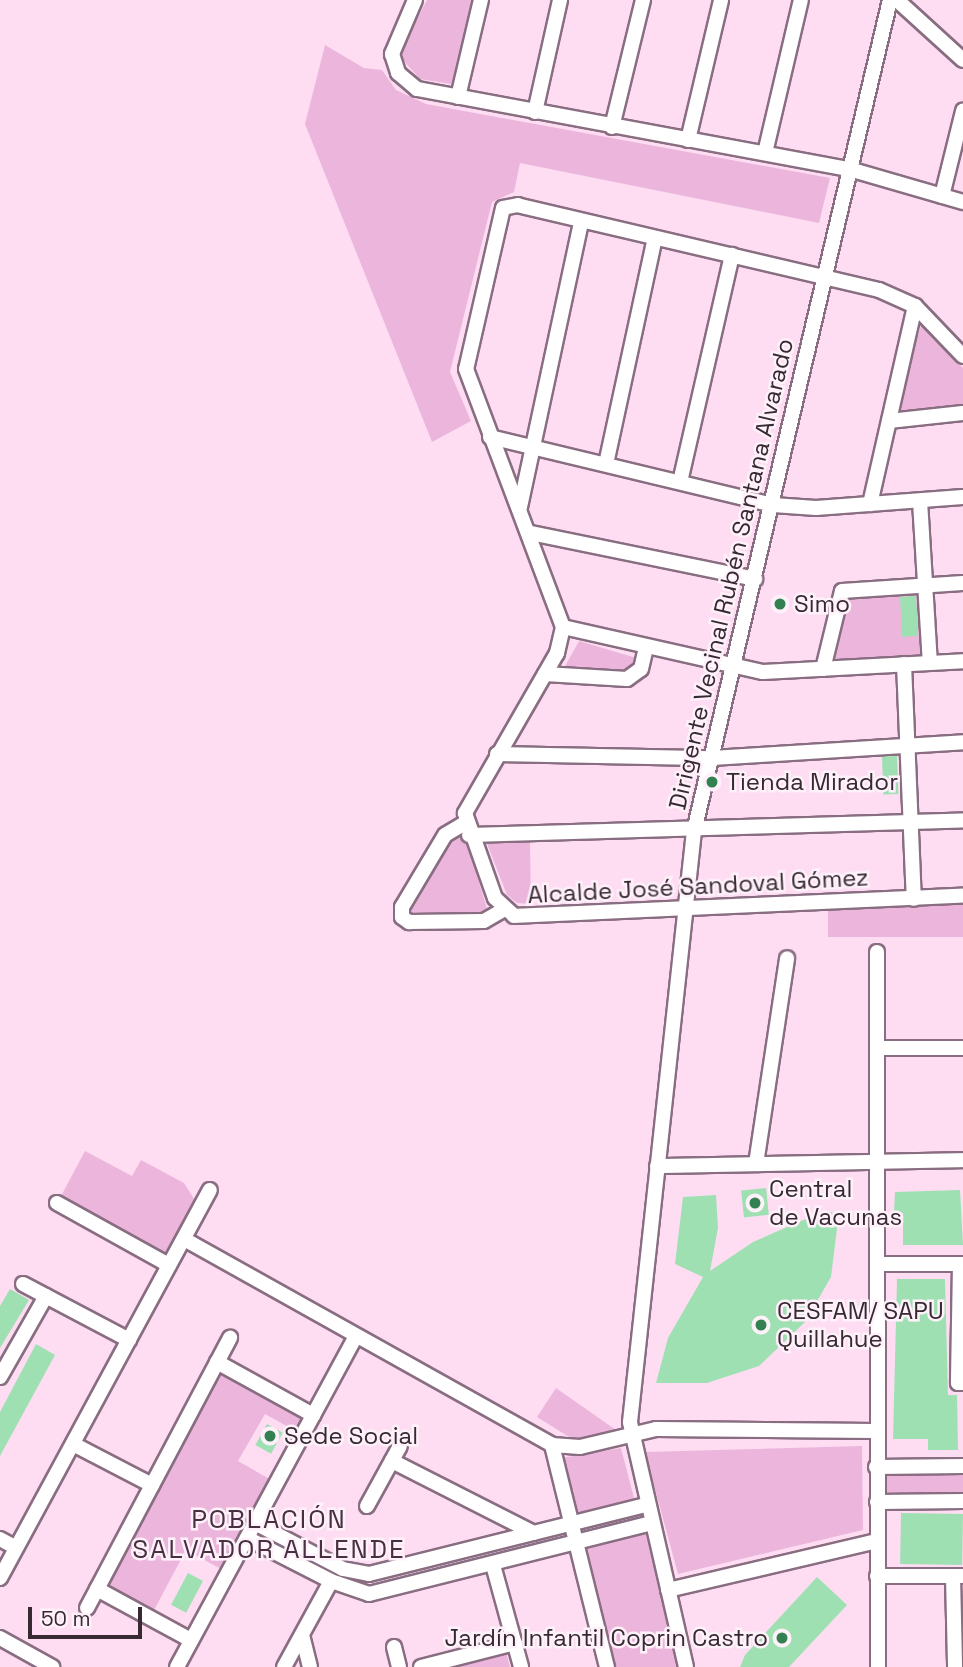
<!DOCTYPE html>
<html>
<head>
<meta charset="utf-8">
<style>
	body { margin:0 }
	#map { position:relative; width:963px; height:1667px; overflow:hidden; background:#feddf3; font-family:"Space Grotesk",sans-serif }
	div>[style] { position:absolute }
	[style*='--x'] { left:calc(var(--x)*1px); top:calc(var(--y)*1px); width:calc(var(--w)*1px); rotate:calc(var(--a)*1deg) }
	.green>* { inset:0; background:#ecb6dc; transform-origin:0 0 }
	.building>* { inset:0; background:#9fe0b3; transform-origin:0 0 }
	.roads { filter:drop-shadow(2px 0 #896d81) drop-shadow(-2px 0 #896d81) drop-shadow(0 2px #896d81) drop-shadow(0 -2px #896d81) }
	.street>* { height:14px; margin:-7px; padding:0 7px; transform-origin:7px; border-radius:7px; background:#fff }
	.dots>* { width:19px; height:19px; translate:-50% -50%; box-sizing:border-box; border:4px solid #fef1fa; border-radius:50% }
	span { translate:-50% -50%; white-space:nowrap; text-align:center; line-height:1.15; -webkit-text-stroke:5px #fef1fa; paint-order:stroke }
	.street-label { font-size:24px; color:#362932 }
	.poi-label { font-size:24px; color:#362932 }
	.left { translate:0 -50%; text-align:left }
	.right { translate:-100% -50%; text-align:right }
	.neighbourhood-label { font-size:26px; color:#482f41; letter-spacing:2px }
	.scale { position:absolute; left:28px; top:1607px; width:114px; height:32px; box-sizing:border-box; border:4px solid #362932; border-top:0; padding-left:9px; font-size:21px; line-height:24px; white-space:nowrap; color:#362932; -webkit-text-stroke:5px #fef1fa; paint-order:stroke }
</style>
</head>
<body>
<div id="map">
	<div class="green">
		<i style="clip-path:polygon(427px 0,477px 0,457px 78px,451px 84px,420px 79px,402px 59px,401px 51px)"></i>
		<i style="clip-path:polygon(325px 45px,364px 68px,382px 70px,396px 90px,426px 104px,830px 178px,819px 223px,520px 163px,514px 192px,492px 202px,450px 372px,471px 421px,432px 442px,305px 124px)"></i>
		<i style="clip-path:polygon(921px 325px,963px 368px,963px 408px,894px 416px)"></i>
		<i style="clip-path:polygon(924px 586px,929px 662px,824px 668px,843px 592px)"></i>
		<i style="clip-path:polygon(579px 641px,640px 659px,629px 673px,564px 668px)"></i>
		<i style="clip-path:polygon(462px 826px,488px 912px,482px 917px,411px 915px,409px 907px,454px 830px)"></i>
		<i style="clip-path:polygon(486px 841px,530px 841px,531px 904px,517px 903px,507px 895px)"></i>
		<i style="left:963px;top:905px;width:32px;height:135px;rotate:90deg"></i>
		<i style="clip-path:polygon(85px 1151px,132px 1176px,141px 1160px,184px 1183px,196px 1202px,167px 1260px,60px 1198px)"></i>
		<i style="clip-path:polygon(219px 1368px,307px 1417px,299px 1433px,265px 1414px,238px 1461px,273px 1481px,223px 1570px,186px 1550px,152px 1614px,103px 1587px)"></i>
		<i style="clip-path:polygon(556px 1388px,616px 1430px,574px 1440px,537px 1417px)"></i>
		<i style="clip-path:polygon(862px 1446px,863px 1530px,678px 1574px,645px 1452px)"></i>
		<i style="clip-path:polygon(621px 1448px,635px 1502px,579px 1515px,561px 1458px)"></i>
		<i style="left:963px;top:1471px;width:26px;height:82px;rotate:90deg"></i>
		<i style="clip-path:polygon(646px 1531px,662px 1592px,680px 1667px,614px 1667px,584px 1548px)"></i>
		<i style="clip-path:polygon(506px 1652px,510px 1667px,456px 1667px,456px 1666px)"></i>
	</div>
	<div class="building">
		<i style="left:916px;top:596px;width:40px;height:16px;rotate:87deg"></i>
		<i style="left:897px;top:756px;width:38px;height:15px;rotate:88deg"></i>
		<i style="left:766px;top:1188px;width:27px;height:25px;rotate:84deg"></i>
		<i style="clip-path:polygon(960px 1190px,963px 1245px,903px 1245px,903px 1213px,894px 1213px,895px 1192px)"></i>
		<i style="clip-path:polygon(716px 1195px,718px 1228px,710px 1271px,753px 1242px,817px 1214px,832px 1212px,837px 1229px,831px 1277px,805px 1322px,759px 1366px,707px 1383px,656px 1383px,668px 1338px,703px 1277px,675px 1264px,683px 1197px)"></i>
		<i style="clip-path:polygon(897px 1279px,945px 1279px,948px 1395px,957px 1395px,958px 1450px,928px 1450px,928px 1439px,893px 1439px)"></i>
		<i style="clip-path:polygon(10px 1289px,29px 1300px,0 1348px,0 1306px)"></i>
		<i style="clip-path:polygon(36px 1344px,55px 1355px,0 1456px,0 1412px)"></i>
		<i style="left:267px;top:1424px;width:18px;height:24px;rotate:29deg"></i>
		<i style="left:901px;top:1513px;width:62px;height:51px;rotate:1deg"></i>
		<i style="left:188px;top:1573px;width:17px;height:36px;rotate:28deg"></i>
		<i style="clip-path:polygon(817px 1577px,847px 1605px,789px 1667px,740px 1667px,745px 1655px)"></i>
	</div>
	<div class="roads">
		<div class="street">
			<i style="--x:415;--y:0;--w:59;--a:113.1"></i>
			<i style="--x:392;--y:54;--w:20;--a:72"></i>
			<i style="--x:398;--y:73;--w:25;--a:40"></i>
			<i style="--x:417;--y:89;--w:439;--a:10.5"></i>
			<i style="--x:849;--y:169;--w:119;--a:16.1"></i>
			<i style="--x:897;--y:0;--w:89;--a:42.3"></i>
			<i style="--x:458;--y:97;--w:100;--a:-76.7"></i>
			<i style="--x:535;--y:112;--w:115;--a:-77.4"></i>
			<i style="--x:612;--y:127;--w:131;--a:-76.3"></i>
			<i style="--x:688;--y:140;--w:144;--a:-76.7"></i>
			<i style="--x:765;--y:153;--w:157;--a:-76.8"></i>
			<i style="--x:942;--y:196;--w:88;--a:-76.1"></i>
			<i style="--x:963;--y:356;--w:69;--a:-133.8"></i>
			<i style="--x:915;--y:306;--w:39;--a:-156"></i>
			<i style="--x:879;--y:290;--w:371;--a:-166.8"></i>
			<i style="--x:518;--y:205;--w:15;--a:169"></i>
			<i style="--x:503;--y:208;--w:165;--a:102.9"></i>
			<i style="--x:466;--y:369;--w:276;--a:69.4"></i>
			<i style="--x:563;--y:627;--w:27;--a:103"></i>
			<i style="--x:557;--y:653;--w:185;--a:119.9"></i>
			<i style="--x:465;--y:813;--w:90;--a:70.6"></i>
			<i style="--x:495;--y:898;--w:26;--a:43"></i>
			<i style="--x:514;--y:916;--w:449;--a:-2.6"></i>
			<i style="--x:889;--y:421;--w:74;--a:-6.2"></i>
			<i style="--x:490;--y:437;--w:291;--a:13.5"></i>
			<i style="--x:773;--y:505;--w:43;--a:4"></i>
			<i style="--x:816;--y:508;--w:147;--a:-4.3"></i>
			<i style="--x:606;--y:464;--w:231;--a:-77.8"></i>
			<i style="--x:680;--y:482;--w:233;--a:-77.1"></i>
			<i style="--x:920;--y:501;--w:162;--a:86.5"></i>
			<i style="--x:870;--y:504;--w:203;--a:-77.2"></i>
			<i style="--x:520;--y:507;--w:291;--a:-77.9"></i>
			<i style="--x:531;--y:533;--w:229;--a:11.6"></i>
			<i style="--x:563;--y:627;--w:205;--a:12.7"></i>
			<i style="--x:763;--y:672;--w:200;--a:-3.1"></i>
			<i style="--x:904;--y:664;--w:235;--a:87.6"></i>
			<i style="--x:823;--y:669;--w:80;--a:-76.3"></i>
			<i style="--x:842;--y:591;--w:121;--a:-3.8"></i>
			<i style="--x:545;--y:674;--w:82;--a:3.5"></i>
			<i style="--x:627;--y:679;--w:17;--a:-36"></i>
			<i style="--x:641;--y:669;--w:22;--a:-77"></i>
			<i style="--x:497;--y:754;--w:215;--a:1.1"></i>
			<i style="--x:712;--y:758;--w:252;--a:-3.6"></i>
			<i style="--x:465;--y:823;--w:23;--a:149"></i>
			<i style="--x:445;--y:835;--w:84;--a:120.8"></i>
			<i style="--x:402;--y:907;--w:10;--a:90"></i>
			<i style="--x:402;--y:917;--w:9;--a:36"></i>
			<i style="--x:409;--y:922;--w:75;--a:-0.8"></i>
			<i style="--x:484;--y:921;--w:22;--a:-30"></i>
			<i style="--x:469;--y:835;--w:494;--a:-1.7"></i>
			<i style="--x:877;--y:952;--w:715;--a:89.92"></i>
			<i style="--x:877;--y:1048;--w:86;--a:0"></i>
			<i style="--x:756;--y:1164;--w:208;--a:-81.4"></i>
			<i style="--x:657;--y:1166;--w:306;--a:-1.1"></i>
			<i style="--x:57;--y:1203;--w:128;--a:29"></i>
			<i style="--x:184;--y:1239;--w:422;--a:29.2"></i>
			<i style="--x:552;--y:1445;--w:28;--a:4"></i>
			<i style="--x:580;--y:1447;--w:78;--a:-13.3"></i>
			<i style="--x:656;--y:1429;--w:219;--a:0.5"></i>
			<i style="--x:877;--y:1264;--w:86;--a:0"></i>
			<i style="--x:960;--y:1264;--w:119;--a:91"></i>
			<i style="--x:958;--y:1383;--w:5;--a:0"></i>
			<i style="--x:23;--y:1284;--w:120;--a:27.8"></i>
			<i style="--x:217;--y:1362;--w:110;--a:28.9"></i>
			<i style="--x:0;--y:1377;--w:93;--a:-60.4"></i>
			<i style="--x:73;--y:1444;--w:89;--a:27.4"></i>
			<i style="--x:552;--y:1445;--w:229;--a:76.1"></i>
			<i style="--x:392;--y:1461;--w:159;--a:26.9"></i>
			<i style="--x:876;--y:1467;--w:87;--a:-0.7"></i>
			<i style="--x:877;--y:1502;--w:86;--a:-0.7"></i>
			<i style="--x:367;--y:1506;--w:68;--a:-61.2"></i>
			<i style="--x:255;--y:1523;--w:99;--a:27.6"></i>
			<i style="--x:343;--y:1569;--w:26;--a:11"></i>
			<i style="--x:369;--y:1574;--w:285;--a:-14"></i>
			<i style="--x:247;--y:1538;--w:94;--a:27.1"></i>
			<i style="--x:331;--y:1581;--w:40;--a:18.9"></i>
			<i style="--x:369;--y:1594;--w:291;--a:-14.1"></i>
			<i style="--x:0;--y:1539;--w:18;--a:29"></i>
			<i style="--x:493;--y:1565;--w:106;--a:74.6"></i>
			<i style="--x:877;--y:1576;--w:85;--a:0"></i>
			<i style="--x:953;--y:1576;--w:91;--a:88.7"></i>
			<i style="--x:0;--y:1578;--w:441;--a:-61.6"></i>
			<i style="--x:97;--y:1589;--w:107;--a:28.5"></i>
			<i style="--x:668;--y:1590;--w:215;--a:-13.2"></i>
			<i style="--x:87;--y:1608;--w:306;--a:-62.1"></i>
			<i style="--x:302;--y:1635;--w:33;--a:76"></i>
			<i style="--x:0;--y:1638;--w:60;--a:29.1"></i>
			<i style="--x:394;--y:1647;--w:21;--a:76"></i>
			<i style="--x:177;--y:1667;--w:376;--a:-61.6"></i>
			<i style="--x:284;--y:1667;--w:98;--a:-61.3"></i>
			<i style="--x:421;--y:1667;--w:97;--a:-14.3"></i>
			<i style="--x:686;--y:1667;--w:251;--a:-102.9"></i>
			<i style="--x:630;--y:1422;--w:594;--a:-83.82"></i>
			<i style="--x:694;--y:831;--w:854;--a:-76.73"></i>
		</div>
	</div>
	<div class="dots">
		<i style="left:780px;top:604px;background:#338151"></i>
		<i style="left:712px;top:782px;background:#338151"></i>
		<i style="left:755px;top:1203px;background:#338151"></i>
		<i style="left:761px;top:1325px;background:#338151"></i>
		<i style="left:270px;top:1436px;background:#338151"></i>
		<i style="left:782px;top:1638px;background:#338151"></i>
	</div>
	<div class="street-label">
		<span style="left:731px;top:574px;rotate:-77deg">Dirigente Vecinal Rubén Santana Alvarado</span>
		<span style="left:698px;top:886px;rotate:-3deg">Alcalde José Sandoval Gómez</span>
	</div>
	<div class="poi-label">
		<span class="left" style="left:794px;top:604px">Simo</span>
		<span class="left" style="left:726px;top:782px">Tienda Mirador</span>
		<span class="left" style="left:769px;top:1203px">Central<br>de Vacunas</span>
		<span class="left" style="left:777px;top:1325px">CESFAM/ SAPU<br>Quillahue</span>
		<span class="left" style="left:284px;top:1436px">Sede Social</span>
		<span class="right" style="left:768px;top:1638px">Jardín Infantil Coprin Castro</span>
	</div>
	<div class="neighbourhood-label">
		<span style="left:269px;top:1535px">POBLACIÓN<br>SALVADOR ALLENDE</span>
	</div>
	<div class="scale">50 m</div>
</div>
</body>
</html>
